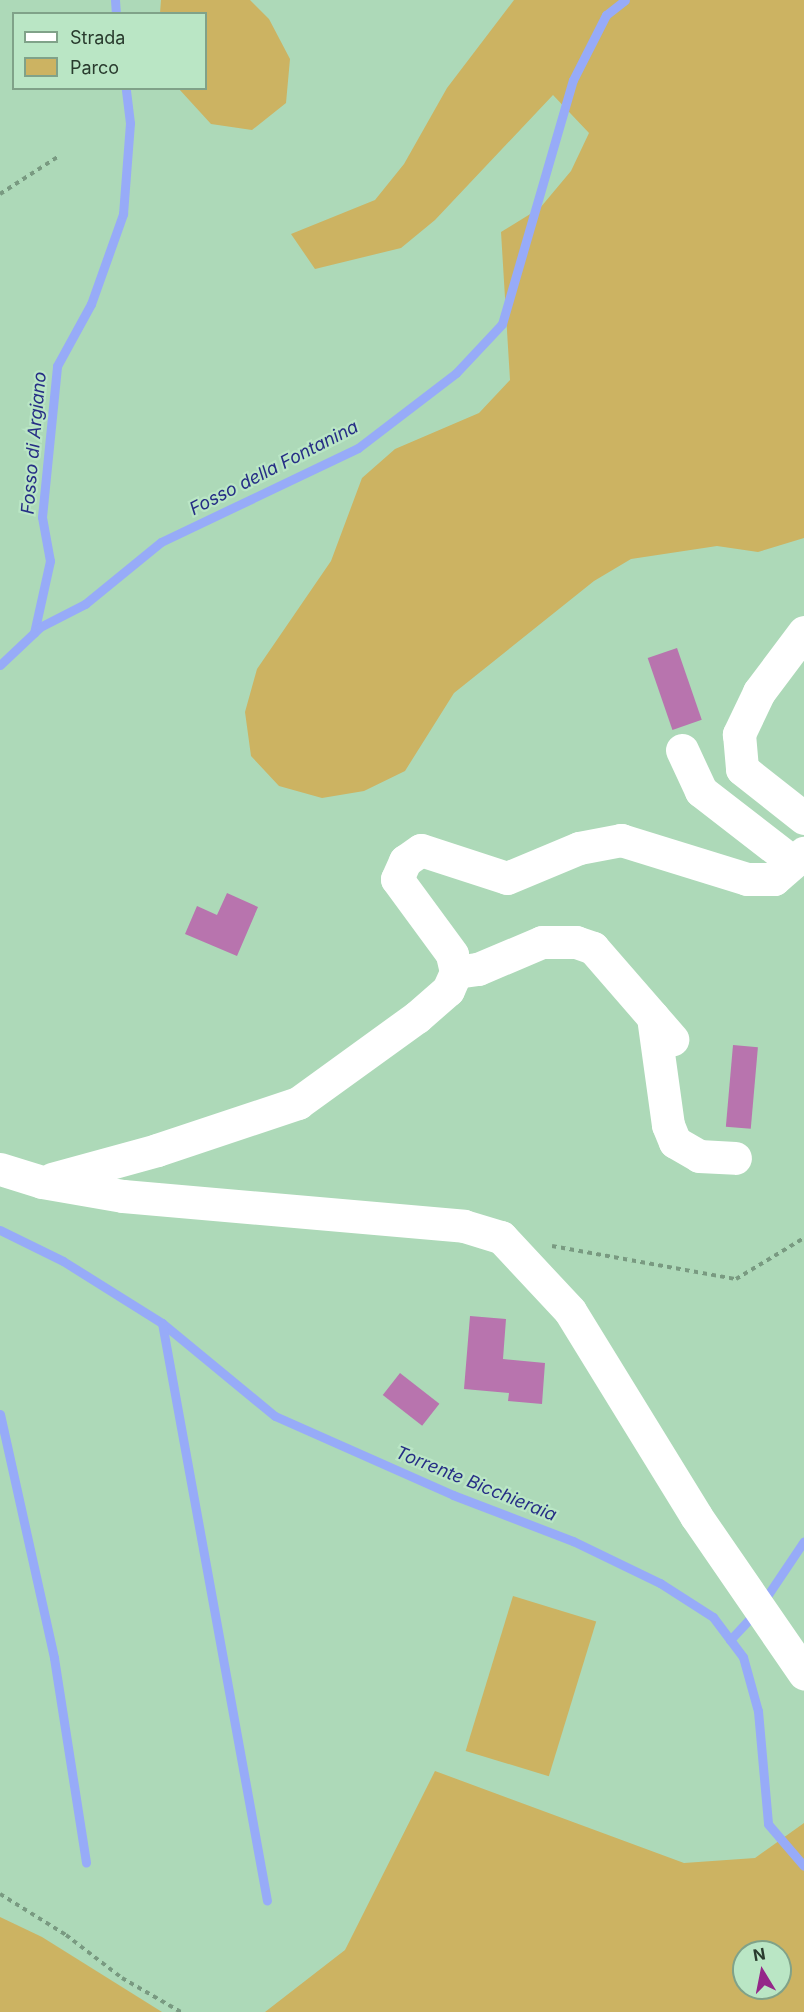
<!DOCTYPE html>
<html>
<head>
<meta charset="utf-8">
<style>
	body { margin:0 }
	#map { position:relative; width:804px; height:2012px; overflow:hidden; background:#add9b8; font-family:Inter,sans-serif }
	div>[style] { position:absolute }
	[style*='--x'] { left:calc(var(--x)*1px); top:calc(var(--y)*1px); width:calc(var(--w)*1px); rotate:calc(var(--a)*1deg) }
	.green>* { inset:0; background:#ccb362; transform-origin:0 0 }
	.stream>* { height:9px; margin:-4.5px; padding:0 4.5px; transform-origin:4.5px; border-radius:4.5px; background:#97abf8 }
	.building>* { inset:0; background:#b874ae; transform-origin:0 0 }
	.path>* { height:4px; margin-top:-2px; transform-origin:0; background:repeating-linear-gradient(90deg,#799a81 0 4.5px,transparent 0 9px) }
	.minor>* { height:33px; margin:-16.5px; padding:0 16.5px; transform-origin:16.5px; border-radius:16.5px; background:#fff }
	span { translate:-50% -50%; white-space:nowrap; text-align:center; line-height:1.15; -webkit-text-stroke:4.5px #bae6c5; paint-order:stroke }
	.water-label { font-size:18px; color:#262e85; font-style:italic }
	.legend { position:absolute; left:12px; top:12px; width:195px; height:78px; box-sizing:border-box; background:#bae6c5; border:2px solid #80a289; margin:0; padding:8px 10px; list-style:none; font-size:18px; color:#293b2e }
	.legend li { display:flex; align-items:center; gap:12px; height:30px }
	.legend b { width:30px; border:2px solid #80a289 }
	.north { position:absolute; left:732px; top:1940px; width:60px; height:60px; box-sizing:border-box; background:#bae6c5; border:2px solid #80a289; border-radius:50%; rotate:350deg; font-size:16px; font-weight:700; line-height:24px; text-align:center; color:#293b2e }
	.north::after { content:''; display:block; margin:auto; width:21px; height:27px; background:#942789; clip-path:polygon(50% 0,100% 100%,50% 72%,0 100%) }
</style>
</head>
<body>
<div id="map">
	<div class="green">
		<i style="clip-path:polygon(161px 0,250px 0,269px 19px,290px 59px,286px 103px,252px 130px,211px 124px,179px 89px,206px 88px,206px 14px,160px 13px)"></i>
		<i style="clip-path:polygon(514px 0,804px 0,804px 538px,758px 552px,717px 546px,631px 559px,594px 581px,454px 693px,405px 771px,364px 791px,322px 798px,279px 786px,251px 756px,245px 712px,257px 669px,331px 561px,362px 478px,395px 449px,479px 413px,510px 380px,501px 232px,540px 208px,571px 171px,589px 133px,553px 95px,435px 220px,401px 248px,315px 269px,291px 234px,375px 200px,404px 164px,447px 88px)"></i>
		<i style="left:513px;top:1596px;width:87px;height:162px;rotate:17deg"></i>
		<i style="clip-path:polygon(evenodd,435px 1771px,684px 1863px,755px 1858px,804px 1823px,804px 2012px,265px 2012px,345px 1950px,435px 1771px,744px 1952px,780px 1952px,780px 1988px,744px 1988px,744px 1952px)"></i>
		<i style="clip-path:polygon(0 1917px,42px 1937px,162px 2012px,0 2012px)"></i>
	</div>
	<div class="stream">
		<i style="--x:115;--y:0;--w:14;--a:86"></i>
		<i style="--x:34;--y:633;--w:74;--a:-77.5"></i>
		<i style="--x:50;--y:561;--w:45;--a:-100.3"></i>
		<i style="--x:42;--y:517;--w:152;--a:-84.3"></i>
		<i style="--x:57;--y:366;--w:71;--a:-61.3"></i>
		<i style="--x:91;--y:304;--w:96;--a:-70.4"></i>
		<i style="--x:123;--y:214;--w:91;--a:-85.6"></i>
		<i style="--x:130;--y:123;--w:35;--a:-97"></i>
		<i style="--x:0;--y:665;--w:55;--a:-43.5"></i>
		<i style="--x:40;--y:627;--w:51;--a:-27.1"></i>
		<i style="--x:85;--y:604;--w:98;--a:-39.2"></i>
		<i style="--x:161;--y:542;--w:218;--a:-25.5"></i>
		<i style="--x:358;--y:448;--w:123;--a:-37.4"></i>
		<i style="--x:456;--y:373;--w:67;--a:-46.8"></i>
		<i style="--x:502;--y:324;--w:254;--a:-73.8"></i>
		<i style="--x:573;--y:80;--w:73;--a:-63.1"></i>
		<i style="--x:606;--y:15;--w:24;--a:-38"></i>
		<i style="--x:0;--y:1230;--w:70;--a:26.2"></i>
		<i style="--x:63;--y:1261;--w:117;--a:32.1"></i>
		<i style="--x:162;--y:1323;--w:146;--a:39.5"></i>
		<i style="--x:275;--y:1416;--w:195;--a:23.9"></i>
		<i style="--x:453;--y:1495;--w:129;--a:21"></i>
		<i style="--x:573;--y:1541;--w:97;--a:25.8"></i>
		<i style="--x:660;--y:1583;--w:63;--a:32.7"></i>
		<i style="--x:713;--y:1617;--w:50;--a:53.1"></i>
		<i style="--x:743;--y:1657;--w:56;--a:74.5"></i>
		<i style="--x:758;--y:1711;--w:113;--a:84.9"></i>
		<i style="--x:768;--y:1824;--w:55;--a:49.4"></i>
		<i style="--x:162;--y:1323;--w:587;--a:79.7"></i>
		<i style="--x:0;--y:1414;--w:250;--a:77.5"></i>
		<i style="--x:54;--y:1658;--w:207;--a:81.1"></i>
		<i style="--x:763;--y:1602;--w:73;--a:-56.1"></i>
		<i style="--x:730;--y:1640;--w:37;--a:-47"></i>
	</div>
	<div class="building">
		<i style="left:677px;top:648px;width:76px;height:31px;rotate:71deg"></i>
		<i style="clip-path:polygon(227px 893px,258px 907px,237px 956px,185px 934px,197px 906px,217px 915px)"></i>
		<i style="left:733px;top:1045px;width:25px;height:82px;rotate:5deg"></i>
		<i style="clip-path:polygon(470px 1316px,506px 1319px,503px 1359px,545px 1363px,542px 1404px,508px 1401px,509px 1393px,464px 1389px)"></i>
		<i style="left:400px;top:1373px;width:50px;height:28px;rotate:38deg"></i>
	</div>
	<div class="path">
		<i style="--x:0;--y:194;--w:70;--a:-32.8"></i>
		<i style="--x:552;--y:1246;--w:187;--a:10.2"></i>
		<i style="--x:736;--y:1279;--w:79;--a:-31.1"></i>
		<i style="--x:0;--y:1894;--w:78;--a:31.8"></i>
		<i style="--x:66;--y:1935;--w:71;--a:37.5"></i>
		<i style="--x:122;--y:1978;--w:68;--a:30"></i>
	</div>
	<div class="minor">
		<i style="--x:804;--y:632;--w:75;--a:126.9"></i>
		<i style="--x:759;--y:692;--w:47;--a:115.5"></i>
		<i style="--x:739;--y:734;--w:35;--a:85"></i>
		<i style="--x:742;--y:769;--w:79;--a:38.3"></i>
		<i style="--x:682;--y:750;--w:45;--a:65.1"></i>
		<i style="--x:701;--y:791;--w:116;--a:37.7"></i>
		<i style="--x:456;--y:972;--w:22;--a:-8"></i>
		<i style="--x:478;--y:969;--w:69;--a:-22.9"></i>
		<i style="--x:542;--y:942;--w:34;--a:0"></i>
		<i style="--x:576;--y:942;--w:18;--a:19"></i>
		<i style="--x:593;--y:948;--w:121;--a:49"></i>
		<i style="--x:653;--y:1017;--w:109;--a:82.1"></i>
		<i style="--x:668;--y:1125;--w:18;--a:68"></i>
		<i style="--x:675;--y:1142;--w:28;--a:30"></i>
		<i style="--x:699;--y:1156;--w:36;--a:3"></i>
		<i style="--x:0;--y:1169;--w:44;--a:17.2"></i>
		<i style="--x:42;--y:1182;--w:82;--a:9.8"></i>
		<i style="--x:123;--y:1196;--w:342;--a:5"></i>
		<i style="--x:464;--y:1226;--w:39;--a:17"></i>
		<i style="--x:501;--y:1237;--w:101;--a:47"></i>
		<i style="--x:570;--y:1311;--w:241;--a:58.4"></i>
		<i style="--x:696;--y:1516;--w:191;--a:55.5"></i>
		<i style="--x:52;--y:1179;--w:109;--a:-15.4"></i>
		<i style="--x:157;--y:1150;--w:149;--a:-18.4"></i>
		<i style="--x:298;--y:1103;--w:147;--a:-35.9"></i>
		<i style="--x:417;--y:1017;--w:41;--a:-41.1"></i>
		<i style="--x:448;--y:990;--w:20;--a:-66"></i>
		<i style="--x:456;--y:972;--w:18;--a:-103"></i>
		<i style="--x:452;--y:954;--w:93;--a:-126.3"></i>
		<i style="--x:397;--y:879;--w:20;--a:-66"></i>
		<i style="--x:405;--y:861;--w:19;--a:-35"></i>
		<i style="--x:421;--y:850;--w:90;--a:18"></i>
		<i style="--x:507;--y:878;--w:78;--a:-22.6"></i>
		<i style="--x:579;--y:848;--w:43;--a:-10.8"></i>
		<i style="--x:621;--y:840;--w:132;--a:17.2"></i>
		<i style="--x:747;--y:879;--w:27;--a:0"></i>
		<i style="--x:774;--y:879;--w:40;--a:-41"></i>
	</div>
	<div class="water-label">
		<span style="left:34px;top:443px;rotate:-85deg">Fosso di Argiano</span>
		<span style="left:274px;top:468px;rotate:-27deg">Fosso della Fontanina</span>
		<span style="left:476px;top:1484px;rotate:22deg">Torrente Bicchieraia</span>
	</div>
	<ul class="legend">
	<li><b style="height:8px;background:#fff"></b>Strada</li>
	<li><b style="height:16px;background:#ccb362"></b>Parco</li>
	</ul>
	<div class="north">N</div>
</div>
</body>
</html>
